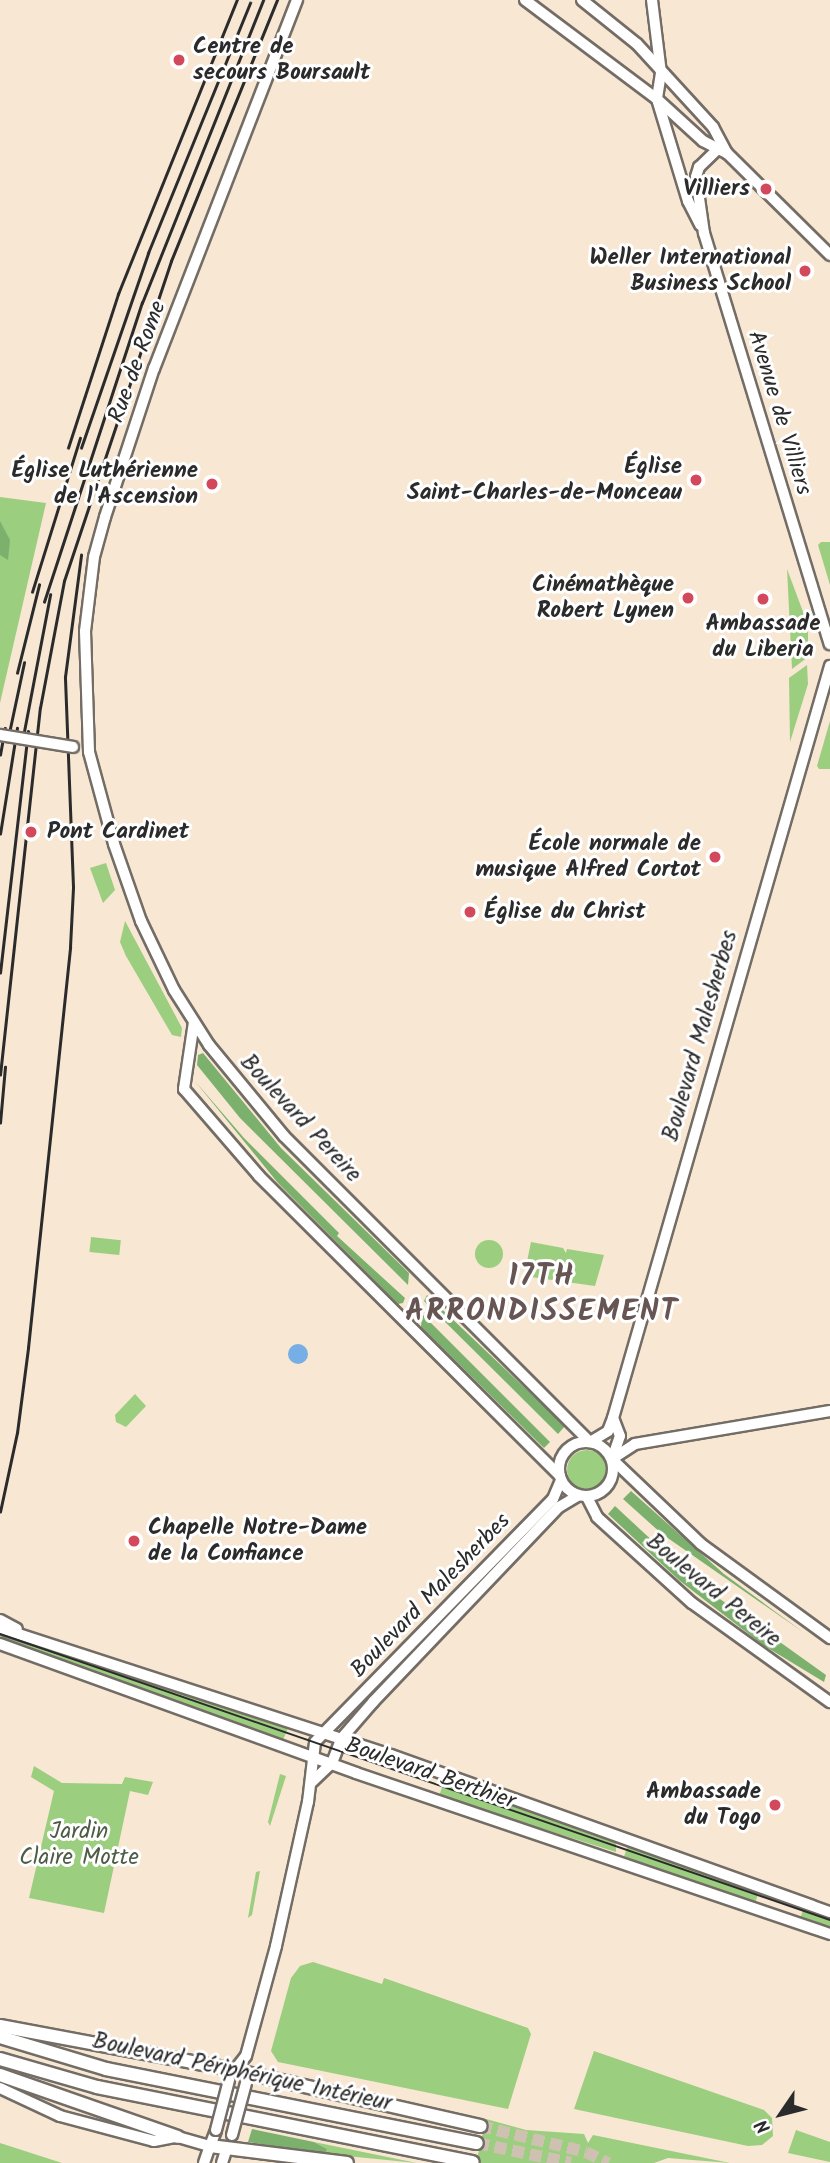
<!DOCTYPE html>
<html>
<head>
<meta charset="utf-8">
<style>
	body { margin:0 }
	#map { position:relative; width:830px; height:2163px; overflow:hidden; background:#f8e7d3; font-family:Kalam,sans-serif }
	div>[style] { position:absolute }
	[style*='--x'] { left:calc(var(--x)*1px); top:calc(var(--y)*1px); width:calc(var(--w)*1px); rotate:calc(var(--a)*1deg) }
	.green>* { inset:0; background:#9bce7e; transform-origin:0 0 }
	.round { border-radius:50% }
	.forest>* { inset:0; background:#7cb16d }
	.water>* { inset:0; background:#77aee5 }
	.highway-tunnel>* { height:12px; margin-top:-6px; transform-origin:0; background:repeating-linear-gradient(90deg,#cfc1b1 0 12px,transparent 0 18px) }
	.roads { filter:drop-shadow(2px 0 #736d66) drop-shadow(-2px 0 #736d66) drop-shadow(0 2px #736d66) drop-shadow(0 -2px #736d66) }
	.secondary>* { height:10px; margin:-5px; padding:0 5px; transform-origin:5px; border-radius:5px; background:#fff }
	.primary>* { height:10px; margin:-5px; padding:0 5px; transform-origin:5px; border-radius:5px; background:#fff }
	.primary>.ring { margin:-5px; padding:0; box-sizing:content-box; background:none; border:10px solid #fff; border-radius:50% }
	.highway>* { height:12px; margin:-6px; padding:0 6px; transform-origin:6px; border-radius:6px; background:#fff }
	.tram>* { height:2px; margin:-1px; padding:0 1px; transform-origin:1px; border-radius:1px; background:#2b2b2b }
	.rail>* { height:2.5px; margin:-1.25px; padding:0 1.25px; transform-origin:1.25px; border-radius:1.25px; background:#2b2b2b }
	.bridges { filter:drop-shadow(2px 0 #736d66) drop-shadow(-2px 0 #736d66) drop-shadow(0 2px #736d66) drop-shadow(0 -2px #736d66) }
	.secondary-bridge>* { height:10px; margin:-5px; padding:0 5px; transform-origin:5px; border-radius:5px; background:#fff }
	.primary-bridge>* { height:10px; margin:-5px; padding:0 5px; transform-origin:5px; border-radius:5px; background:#fff }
	.dots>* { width:19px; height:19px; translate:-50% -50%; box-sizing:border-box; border:4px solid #fff; border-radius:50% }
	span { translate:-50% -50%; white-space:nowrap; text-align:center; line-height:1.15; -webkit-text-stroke:6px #fff; paint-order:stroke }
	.poi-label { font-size:23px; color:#2b2b2b; font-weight:700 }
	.left { translate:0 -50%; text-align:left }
	.right { translate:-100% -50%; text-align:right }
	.street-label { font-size:23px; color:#2b2b2b }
	.park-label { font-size:23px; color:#4d5c44 }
	.district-label { font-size:30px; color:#675554; font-weight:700; letter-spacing:2px }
	.north { position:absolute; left:746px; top:2079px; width:70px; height:70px; -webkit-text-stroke:5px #fff; paint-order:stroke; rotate:235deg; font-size:19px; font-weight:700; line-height:28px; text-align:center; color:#2b2b2b }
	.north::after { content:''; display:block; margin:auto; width:24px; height:32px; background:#2b2b2b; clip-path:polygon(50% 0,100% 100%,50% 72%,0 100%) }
</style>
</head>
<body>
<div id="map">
	<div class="green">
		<i style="clip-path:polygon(0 497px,46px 503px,0 703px)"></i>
		<i style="clip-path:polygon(821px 542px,830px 542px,830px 585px,818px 545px)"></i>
		<i style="clip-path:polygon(787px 569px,808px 625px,808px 657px,792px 669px)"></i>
		<i style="clip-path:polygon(807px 665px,808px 684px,790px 742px,789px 678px)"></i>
		<i style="clip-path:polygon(830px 721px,830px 769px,819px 769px,817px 766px)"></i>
		<i style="clip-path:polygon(106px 863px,115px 890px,103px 903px,90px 868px)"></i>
		<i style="clip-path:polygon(125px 921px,182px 1028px,181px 1037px,172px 1035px,126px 956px,120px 942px)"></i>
		<i style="left:91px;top:1237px;width:30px;height:15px;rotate:6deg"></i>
		<i class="round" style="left:475px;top:1240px;width:28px;height:28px"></i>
		<i style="clip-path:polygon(531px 1242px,563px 1248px,566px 1253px,567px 1249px,604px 1255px,595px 1286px,524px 1276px)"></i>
		<i style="clip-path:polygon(135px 1394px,146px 1406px,126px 1427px,116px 1422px,115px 1415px)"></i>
		<i class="round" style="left:567px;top:1450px;width:40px;height:40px"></i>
		<i style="clip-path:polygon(0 1631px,288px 1728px,283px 1740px,0 1642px)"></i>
		<i style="clip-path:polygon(34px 1766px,62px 1783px,122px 1784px,125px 1777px,153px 1782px,148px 1795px,130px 1791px,104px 1913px,29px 1898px,54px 1791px,31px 1777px)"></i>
		<i style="clip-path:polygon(280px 1774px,286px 1776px,270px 1826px,268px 1822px)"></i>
		<i style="clip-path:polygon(445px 1779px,616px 1841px,616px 1852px,445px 1798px,439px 1796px)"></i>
		<i style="left:628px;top:1845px;width:139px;height:13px;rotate:19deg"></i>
		<i style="clip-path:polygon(260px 1871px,252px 1915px,248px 1918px,256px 1872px)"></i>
		<i style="clip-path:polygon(804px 1907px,830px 1916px,830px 1929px,800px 1919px)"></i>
		<i style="clip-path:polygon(313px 1962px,382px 1984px,384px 1978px,528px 2028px,531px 2034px,508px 2109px,278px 2062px,271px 2051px,291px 1978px,300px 1966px)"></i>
		<i style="clip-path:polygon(594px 2051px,764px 2110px,772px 2118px,773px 2136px,762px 2145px,748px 2146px,574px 2109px)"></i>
		<i style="clip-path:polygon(486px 2119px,526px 2130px,584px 2134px,588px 2143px,593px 2135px,730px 2163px,668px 2158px,654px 2163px,476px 2163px)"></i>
		<i style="clip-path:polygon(796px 2130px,830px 2142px,830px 2162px,788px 2153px)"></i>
		<i style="clip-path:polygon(314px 2142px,417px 2163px,326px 2154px,327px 2149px)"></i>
		<i style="clip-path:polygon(0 2143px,62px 2163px,0 2163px)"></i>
	</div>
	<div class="forest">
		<i style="clip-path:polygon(0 521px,10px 540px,8px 560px,0 555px)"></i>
		<i style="clip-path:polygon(203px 1053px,281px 1148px,409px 1273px,408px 1285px,240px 1118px,197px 1065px,198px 1055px)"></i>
		<i style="clip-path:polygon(194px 1080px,244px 1138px,339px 1233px,337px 1236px,405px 1298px,403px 1303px,398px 1304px,278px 1183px)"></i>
		<i style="clip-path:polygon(427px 1295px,565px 1426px,558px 1434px,424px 1301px)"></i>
		<i style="clip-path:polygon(422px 1314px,550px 1442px,544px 1448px,421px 1327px)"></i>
		<i style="clip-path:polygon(631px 1491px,724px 1574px,803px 1632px,662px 1534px,623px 1499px)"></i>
		<i style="clip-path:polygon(615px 1506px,699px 1584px,826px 1675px,824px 1682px,763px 1645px,680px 1581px,608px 1514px)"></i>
		<i style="clip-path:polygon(252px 2129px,314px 2142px,327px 2149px,326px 2154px,248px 2142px)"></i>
	</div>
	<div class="water">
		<i class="round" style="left:288px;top:1344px;width:20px;height:20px"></i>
	</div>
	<div class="highway-tunnel">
		<i style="--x:480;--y:2126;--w:109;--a:13.8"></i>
		<i style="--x:586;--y:2152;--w:25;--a:27"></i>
		<i style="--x:477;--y:2143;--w:96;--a:12"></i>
	</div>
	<div class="roads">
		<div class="secondary">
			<i style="--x:297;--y:0;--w:395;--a:111.2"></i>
			<i style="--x:154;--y:368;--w:157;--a:108.2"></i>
			<i style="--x:105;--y:517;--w:41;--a:105.4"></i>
			<i style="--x:94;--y:557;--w:75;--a:96.9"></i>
			<i style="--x:85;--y:631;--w:121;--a:88.1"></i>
			<i style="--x:89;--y:752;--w:95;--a:74.8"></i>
			<i style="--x:114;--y:844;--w:82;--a:70.7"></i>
			<i style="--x:141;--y:921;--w:76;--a:64.4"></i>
			<i style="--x:174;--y:990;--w:65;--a:57.5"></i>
			<i style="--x:209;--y:1045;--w:118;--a:50.5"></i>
			<i style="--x:284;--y:1136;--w:433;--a:45"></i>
			<i style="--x:652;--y:0;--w:74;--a:83"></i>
			<i style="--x:661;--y:73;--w:26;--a:99"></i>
			<i style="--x:657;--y:99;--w:107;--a:73.1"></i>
			<i style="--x:688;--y:201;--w:27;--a:63"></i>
			<i style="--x:722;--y:145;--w:32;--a:136"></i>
			<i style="--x:699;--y:167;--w:10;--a:107"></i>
			<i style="--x:696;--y:177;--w:57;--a:81.9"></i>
			<i style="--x:704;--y:233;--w:430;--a:73"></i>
			<i style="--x:194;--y:1022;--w:68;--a:98.5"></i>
			<i style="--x:184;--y:1089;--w:115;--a:49.2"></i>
			<i style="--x:259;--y:1176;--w:425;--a:44.9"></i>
			<i style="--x:830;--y:1411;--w:198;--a:170.4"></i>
			<i style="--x:635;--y:1444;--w:27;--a:147"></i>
			<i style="--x:612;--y:1459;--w:123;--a:43.7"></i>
			<i style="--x:701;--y:1544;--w:160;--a:36.1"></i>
			<i style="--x:587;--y:1497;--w:22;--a:63"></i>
			<i style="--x:597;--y:1517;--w:128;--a:42.2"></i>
			<i style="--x:692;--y:1603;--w:170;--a:35.7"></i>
			<i style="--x:0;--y:2088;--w:66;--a:25"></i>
			<i style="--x:60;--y:2116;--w:97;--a:14.9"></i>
			<i style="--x:154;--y:2141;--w:21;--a:-11"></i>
			<i style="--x:204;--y:2163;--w:18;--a:-71"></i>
			<i style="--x:222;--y:2163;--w:13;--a:-72"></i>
		</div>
		<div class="primary">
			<i style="--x:525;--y:0;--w:165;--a:36.9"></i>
			<i style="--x:657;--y:99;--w:62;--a:42.4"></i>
			<i style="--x:703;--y:141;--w:27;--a:27"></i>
			<i style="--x:582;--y:0;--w:70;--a:38.7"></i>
			<i style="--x:637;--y:44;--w:113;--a:47.5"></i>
			<i style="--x:713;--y:127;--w:30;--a:62"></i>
			<i style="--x:727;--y:153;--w:145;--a:44.7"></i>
			<i class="ring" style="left:559px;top:1442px;width:44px;height:44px"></i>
			<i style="--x:590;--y:1442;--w:21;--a:-31"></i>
			<i style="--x:608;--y:1431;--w:14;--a:-69"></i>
			<i style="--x:613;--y:1418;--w:783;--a:-73.9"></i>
			<i style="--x:612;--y:1459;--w:24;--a:-71"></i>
			<i style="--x:620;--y:1436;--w:19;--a:-111"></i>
			<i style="--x:0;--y:1620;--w:19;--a:28"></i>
			<i style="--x:0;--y:1628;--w:411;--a:18"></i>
			<i style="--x:391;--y:1755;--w:466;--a:19.7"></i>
			<i style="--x:0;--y:1644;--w:379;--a:19.9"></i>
			<i style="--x:356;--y:1773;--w:501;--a:18.76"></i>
			<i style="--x:312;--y:1782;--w:28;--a:-44"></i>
			<i style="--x:332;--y:1763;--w:26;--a:-69"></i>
			<i style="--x:341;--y:1739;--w:49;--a:-49.1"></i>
			<i style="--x:373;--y:1702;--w:269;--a:-46.4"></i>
			<i style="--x:559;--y:1507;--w:21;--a:-31"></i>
			<i style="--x:231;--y:2075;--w:24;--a:-52"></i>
			<i style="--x:246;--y:2056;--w:114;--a:-74.7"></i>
			<i style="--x:276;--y:1946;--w:148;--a:-77.5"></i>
			<i style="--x:308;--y:1802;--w:60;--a:-83.3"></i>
			<i style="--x:315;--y:1742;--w:340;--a:-45.6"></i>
			<i style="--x:553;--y:1499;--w:21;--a:-67"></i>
			<i style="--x:178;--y:2137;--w:33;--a:16"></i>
			<i style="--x:210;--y:2146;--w:17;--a:-69"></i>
		</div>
		<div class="highway">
			<i style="--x:0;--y:2026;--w:229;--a:10.6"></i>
			<i style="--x:225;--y:2068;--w:262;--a:12.8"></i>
			<i style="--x:0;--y:2037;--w:111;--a:16.8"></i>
			<i style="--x:106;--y:2069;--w:378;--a:11.3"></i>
			<i style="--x:0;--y:2059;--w:101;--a:16.1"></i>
			<i style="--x:97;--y:2087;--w:383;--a:11.3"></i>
			<i style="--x:0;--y:2075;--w:188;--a:19.2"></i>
			<i style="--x:210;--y:2146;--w:138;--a:7.1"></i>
		</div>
	</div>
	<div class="tram">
		<i style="--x:0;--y:1634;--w:878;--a:19.01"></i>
	</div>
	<div class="rail">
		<i style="--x:68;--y:448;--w:162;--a:-72"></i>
		<i style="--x:118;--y:294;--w:317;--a:-68"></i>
		<i style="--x:81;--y:448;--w:206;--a:-71"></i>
		<i style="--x:148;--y:253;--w:270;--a:-67.8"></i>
		<i style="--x:32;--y:592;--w:161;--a:-72.7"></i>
		<i style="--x:44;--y:602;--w:315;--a:-71.9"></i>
		<i style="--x:142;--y:303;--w:326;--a:-68.2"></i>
		<i style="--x:17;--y:673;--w:91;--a:-76"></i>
		<i style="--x:8;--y:738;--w:77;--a:-78"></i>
		<i style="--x:22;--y:742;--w:150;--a:-79.2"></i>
		<i style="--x:0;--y:755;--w:27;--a:-80"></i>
		<i style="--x:0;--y:834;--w:107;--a:-80.9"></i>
		<i style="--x:0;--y:973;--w:243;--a:-83.4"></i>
		<i style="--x:0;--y:1075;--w:369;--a:-83.8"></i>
		<i style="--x:40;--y:708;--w:129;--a:-79.3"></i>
		<i style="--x:64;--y:581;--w:337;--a:-71.5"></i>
		<i style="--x:171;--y:261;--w:282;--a:-67.9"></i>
		<i style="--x:0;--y:1123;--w:56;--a:-84.9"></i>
		<i style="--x:0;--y:1512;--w:81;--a:-77.9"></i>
		<i style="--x:17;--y:1433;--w:86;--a:-82.6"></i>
		<i style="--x:28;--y:1348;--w:403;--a:-84"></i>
		<i style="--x:70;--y:947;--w:60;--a:-87.1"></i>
		<i style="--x:73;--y:887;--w:210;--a:-92.2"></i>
		<i style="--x:65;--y:677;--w:123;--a:-82.5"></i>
	</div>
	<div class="bridges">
		<div class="secondary-bridge">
			<i style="--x:0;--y:735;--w:74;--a:9.3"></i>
		</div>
		<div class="primary-bridge">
			<i style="--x:216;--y:2130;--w:52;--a:-75.4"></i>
			<i style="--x:232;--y:2135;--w:54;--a:-74.9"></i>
		</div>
	</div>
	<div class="dots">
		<i style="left:179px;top:60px;background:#d1495b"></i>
		<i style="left:766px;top:189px;background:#d1495b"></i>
		<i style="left:805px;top:271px;background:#d1495b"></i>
		<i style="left:696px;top:480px;background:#d1495b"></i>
		<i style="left:212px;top:484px;background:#d1495b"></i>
		<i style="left:688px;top:598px;background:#d1495b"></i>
		<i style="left:763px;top:599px;background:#d1495b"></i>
		<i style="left:31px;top:832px;background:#d1495b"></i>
		<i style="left:715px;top:857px;background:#d1495b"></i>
		<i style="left:470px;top:912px;background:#d1495b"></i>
		<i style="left:134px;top:1541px;background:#d1495b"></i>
		<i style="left:775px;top:1805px;background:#d1495b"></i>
	</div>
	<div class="poi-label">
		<span class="left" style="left:193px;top:60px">Centre de<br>secours Boursault</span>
		<span class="right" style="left:750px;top:189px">Villiers</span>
		<span class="right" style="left:791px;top:271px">Weller International<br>Business School</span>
		<span class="right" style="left:682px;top:480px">Église<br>Saint-Charles-de-Monceau</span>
		<span class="right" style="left:198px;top:484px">Église Luthérienne<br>de l'Ascension</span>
		<span class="right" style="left:674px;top:598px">Cinémathèque<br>Robert Lynen</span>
		<span style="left:763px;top:637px">Ambassade<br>du Liberia</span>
		<span class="left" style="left:47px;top:832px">Pont Cardinet</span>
		<span class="right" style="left:701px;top:857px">École normale de<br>musique Alfred Cortot</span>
		<span class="left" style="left:484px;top:912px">Église du Christ</span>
		<span class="left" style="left:148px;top:1541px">Chapelle Notre-Dame<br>de la Confiance</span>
		<span class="right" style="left:761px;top:1805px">Ambassade<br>du Togo</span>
	</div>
	<div class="street-label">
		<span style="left:138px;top:362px;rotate:-70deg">Rue de Rome</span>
		<span style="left:779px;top:413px;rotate:73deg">Avenue de Villiers</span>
		<span style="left:701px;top:1036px;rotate:-74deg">Boulevard Malesherbes</span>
		<span style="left:300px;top:1119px;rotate:47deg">Boulevard Pereire</span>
		<span style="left:713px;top:1591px;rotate:39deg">Boulevard Pereire</span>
		<span style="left:431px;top:1596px;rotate:-46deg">Boulevard Malesherbes</span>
		<span style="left:430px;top:1774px;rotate:19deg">Boulevard Berthier</span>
		<span style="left:242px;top:2073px;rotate:12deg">Boulevard Périphérique Intérieur</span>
	</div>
	<div class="park-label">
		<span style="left:79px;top:1845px">Jardin<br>Claire Motte</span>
	</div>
	<div class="district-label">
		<span style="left:542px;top:1294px">17TH<br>ARRONDISSEMENT</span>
	</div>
	<div class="north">N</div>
</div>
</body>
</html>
